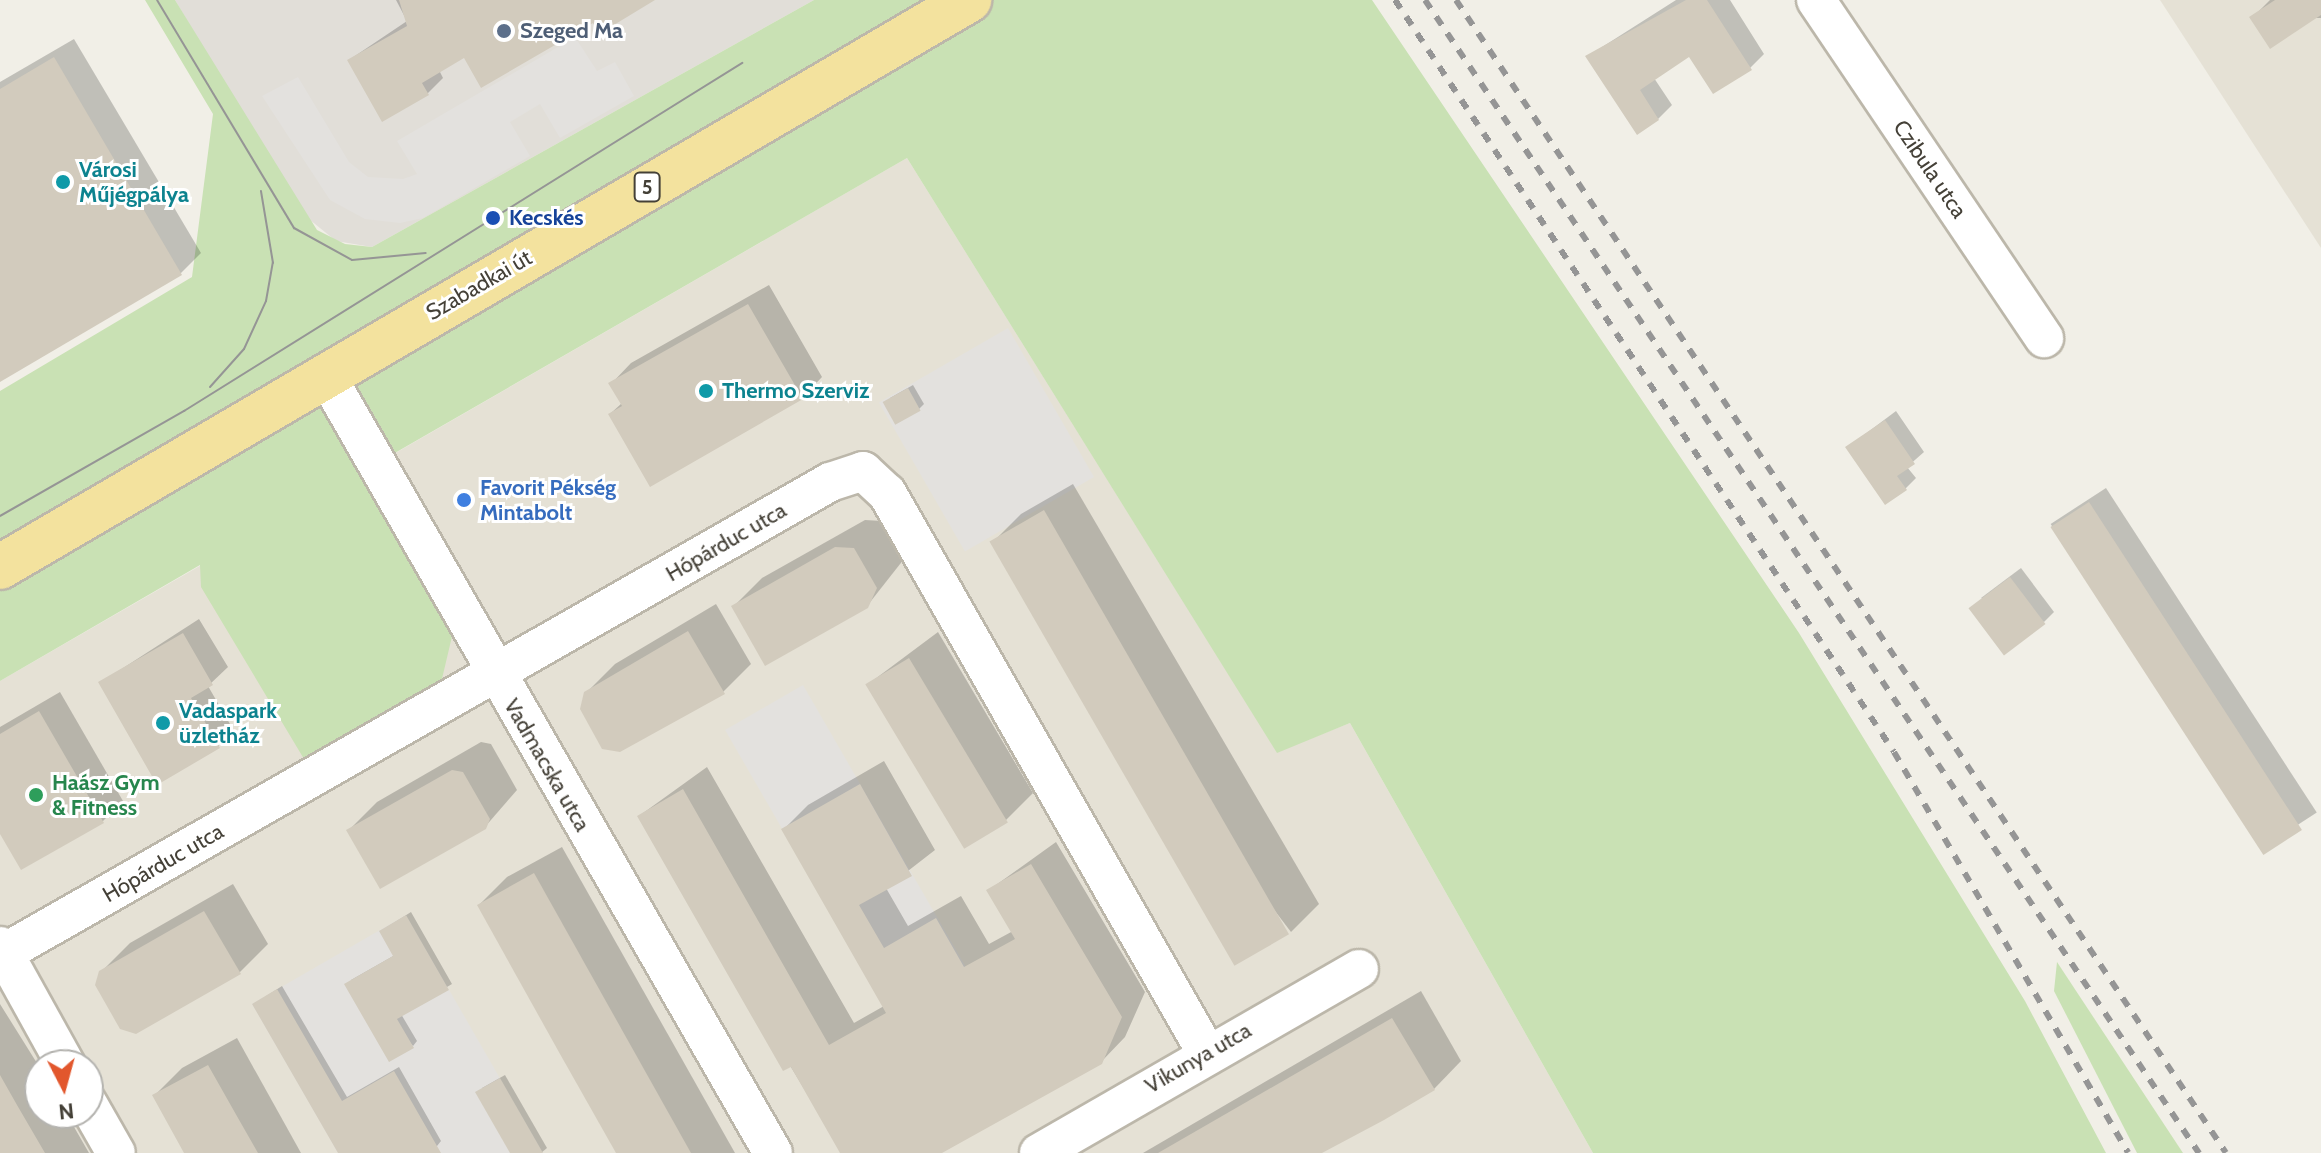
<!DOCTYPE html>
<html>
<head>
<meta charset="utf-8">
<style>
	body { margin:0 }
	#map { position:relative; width:2321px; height:1153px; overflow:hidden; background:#f1efe7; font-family:Cabin,sans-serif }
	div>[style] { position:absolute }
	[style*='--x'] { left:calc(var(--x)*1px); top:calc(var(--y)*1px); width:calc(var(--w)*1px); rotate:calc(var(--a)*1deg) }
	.residential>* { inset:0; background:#e5e1d5 }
	.industrial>* { inset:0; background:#e1ded8 }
	.green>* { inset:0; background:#c9e1b4 }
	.parking>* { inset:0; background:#e3e1de; transform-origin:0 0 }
	.shadow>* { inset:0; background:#0003; transform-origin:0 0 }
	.building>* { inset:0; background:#d2cbbd; transform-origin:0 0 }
	.roads { filter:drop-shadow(2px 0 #bcb7aa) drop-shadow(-2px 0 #bcb7aa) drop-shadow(0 2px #bcb7aa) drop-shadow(0 -2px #bcb7aa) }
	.minor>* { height:38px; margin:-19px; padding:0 19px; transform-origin:19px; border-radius:19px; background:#fff }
	.major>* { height:44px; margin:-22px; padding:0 22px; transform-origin:22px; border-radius:22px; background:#f3e29e }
	.tram>* { height:2px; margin:-1px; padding:0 1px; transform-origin:1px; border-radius:1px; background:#959595 }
	.rail>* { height:6px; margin-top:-3px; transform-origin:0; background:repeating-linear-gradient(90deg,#959595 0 10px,transparent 0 20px) }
	.dots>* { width:22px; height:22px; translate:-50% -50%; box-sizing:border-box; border:4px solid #fff; border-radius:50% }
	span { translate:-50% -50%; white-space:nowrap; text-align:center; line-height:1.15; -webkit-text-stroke:6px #fff; paint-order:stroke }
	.shield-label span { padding:2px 6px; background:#fff; border:2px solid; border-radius:6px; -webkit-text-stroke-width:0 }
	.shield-label { font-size:20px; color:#444037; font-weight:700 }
	.service-label { font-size:22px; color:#4e5e75; font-weight:700 }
	.left { translate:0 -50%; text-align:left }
	.culture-label { font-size:22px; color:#0d838f; font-weight:700 }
	.street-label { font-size:22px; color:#444037 }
	.transit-label { font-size:22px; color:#164399; font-weight:700 }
	.shop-label { font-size:22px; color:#366cbe; font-weight:700 }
	.leisure-label { font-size:22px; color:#27864d; font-weight:700 }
	.north { position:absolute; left:24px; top:1049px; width:80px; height:80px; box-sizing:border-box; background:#fff; border:2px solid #b4b3af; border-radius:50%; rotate:174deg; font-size:22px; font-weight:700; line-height:32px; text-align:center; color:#444037 }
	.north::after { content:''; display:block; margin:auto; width:28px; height:36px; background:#e2572d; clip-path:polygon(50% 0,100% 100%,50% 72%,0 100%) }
</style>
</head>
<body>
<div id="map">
	<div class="residential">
		<i style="clip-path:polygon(2160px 0,2321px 0,2321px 248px)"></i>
		<i style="clip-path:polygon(evenodd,907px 158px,1277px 752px,1350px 723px,1593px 1153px,0 1153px,0 681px,907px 158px,40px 1065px,88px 1065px,88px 1113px,40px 1113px,40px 1065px)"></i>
	</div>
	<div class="industrial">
		<i style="clip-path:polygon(175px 0,814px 0,372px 247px,336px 241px,299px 211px)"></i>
	</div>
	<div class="green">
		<i style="clip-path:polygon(145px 0,175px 0,317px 230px,345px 244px,372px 247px,814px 0,1372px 0,1799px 633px,2025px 1001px,2106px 1153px,1593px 1153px,1350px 723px,1277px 753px,907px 158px,367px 469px,454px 628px,441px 683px,304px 759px,201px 587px,200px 565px,0 681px,0 391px,192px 277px,213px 114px)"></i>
		<i style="clip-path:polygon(2057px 962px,2183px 1153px,2137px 1153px,2054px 991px)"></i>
	</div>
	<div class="parking">
		<i style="clip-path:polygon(575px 37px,597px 71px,615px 62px,634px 96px,560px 138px,540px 104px,510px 122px,530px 156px,423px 218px,400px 223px,365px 219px,330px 200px,262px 96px,298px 77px,349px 162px,368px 177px,403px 179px,417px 174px,397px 141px)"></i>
		<i style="left:1008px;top:328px;width:172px;height:149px;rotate:60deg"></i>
		<i style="left:803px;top:685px;width:358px;height:90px;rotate:60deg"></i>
		<i style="clip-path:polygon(406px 915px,543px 1153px,338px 1153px,252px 1004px)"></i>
	</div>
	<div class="shadow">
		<i style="clip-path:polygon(396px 0,643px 0,465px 55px,439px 70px,443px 78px,427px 94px,349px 60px,407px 21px)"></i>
		<i style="clip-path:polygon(1676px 0,1730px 0,1764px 54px,1750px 68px,1690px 54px,1654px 78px,1672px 105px,1658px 119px,1588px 56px)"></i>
		<i style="clip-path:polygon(2321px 0,2321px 18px,2252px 18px,2270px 0)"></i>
		<i style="clip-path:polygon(74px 39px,201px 253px,181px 273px,0 379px,0 82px)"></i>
		<i style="clip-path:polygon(769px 285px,822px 377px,802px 398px,610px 414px,622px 403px,611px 384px,631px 363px)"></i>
		<i style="clip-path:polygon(913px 385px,924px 404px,919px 409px,890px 398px)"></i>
		<i style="clip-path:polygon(1896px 411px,1924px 452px,1907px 467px,1916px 478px,1905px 489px,1848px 447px)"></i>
		<i style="clip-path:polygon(1073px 484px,1319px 904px,1291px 932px,993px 542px,1021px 514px)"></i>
		<i style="left:2106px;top:488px;width:387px;height:66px;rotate:57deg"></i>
		<i style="clip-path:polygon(865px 520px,882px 521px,904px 559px,867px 606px,734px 606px,762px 578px)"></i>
		<i style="clip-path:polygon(2021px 568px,2054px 612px,2044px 622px,1981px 598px)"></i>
		<i style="clip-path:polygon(716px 604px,751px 664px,723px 692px,586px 693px,615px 664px)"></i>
		<i style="clip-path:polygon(199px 619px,228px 667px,208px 686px,234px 731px,218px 746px,100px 683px)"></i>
		<i style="clip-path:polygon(938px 632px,1033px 793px,1005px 821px,867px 685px)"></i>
		<i style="clip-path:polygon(60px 692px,123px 801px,103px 821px,0 830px,0 727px)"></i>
		<i style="clip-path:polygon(481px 742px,491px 744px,517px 790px,484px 828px,349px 830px,377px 802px)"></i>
		<i style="clip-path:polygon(884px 761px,935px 850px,886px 888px,908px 926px,961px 896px,989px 944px,1013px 931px,989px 890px,1056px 842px,1145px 992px,1125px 1037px,1101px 1062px,938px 1153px,843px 1153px,639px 816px,707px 767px,854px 1023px,884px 1006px,784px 829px,808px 805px)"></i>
		<i style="clip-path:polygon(562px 847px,735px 1153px,619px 1153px,479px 905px,507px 877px)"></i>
		<i style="clip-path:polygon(233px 884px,268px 944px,240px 972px,101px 972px,130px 943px)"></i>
		<i style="clip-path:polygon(411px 912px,452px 984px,401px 1014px,417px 1041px,413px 1046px,351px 980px,395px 955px,381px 931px)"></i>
		<i style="clip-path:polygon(282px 986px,347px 1097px,399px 1067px,441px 1141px,437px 1146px,424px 1153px,340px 1153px,254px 1004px)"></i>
		<i style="clip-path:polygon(1421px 991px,1461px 1061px,1434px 1089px,1319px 1153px,1143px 1153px)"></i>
		<i style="clip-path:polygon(0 1004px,40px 1068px,40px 1113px,66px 1113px,89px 1153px,0 1153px)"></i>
		<i style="clip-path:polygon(237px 1038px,301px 1153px,186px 1153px,154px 1096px,182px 1068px)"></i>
		<i style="clip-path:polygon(505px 1075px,547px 1148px,541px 1153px,513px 1153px,482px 1088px)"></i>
	</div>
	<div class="building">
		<i style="clip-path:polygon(399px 0,655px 0,599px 34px,593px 23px,481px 88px,464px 58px,422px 83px,429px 95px,382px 122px,347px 60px,407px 26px)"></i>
		<i style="clip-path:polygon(1686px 0,1707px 0,1752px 70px,1713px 94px,1689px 57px,1640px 90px,1659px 120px,1637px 135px,1585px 56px)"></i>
		<i style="clip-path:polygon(2275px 0,2321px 0,2321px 15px,2270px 49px,2249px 17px)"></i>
		<i style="clip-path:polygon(54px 57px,182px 275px,0 382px,0 89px)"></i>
		<i style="clip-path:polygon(748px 304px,803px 399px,650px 487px,608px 414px,622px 406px,608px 383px)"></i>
		<i style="left:908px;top:388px;width:26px;height:29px;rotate:61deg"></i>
		<i style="clip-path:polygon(1885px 420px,1915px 464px,1897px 476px,1907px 490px,1885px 505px,1845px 447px)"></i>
		<i style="left:2089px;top:502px;width:391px;height:46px;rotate:57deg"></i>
		<i style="left:1044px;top:510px;width:490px;height:63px;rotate:60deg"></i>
		<i style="clip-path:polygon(835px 547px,854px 548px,877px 588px,868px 608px,765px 666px,731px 606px)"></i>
		<i style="left:2010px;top:577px;width:59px;height:52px;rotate:53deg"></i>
		<i style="clip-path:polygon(688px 631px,725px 694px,620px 752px,602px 749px,580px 709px,584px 692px)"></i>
		<i style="clip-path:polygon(183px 633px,213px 685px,191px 698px,220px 748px,157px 785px,98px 682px)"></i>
		<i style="left:909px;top:658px;width:192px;height:51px;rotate:59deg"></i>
		<i style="clip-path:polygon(39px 711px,104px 823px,21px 870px,0 834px,0 734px)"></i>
		<i style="clip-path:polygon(452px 770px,463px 772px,490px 819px,486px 829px,380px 889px,346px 830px)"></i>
		<i style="clip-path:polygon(860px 784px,912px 876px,859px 905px,884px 948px,936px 918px,964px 967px,1015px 939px,986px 890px,1031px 864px,1122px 1017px,1102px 1064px,942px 1153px,840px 1153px,791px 1067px,783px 1071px,637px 816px,683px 789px,829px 1045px,886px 1013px,781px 829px)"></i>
		<i style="clip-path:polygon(534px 873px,691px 1153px,616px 1153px,560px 1054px,477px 905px)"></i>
		<i style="clip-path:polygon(204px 911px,241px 974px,136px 1034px,120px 1029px,95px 985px,99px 971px)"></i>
		<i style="clip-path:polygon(406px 915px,449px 990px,397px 1019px,414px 1048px,389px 1062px,344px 984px,393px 956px,379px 931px)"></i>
		<i style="clip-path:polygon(277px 989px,342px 1101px,394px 1071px,441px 1153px,338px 1153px,252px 1004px)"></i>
		<i style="clip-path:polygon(1392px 1018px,1435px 1090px,1384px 1120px,1322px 1153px,1158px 1153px)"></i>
		<i style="clip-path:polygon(208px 1065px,238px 1118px,258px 1153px,184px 1153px,152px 1095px)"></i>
		<i style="clip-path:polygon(0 1075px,17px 1105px,45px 1153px,0 1153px)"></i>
		<i style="clip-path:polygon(500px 1078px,543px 1153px,510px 1153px,475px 1092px)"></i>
	</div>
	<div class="roads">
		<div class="minor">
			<i style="--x:1816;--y:0;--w:408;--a:56"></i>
			<i style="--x:326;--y:375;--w:897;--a:60.12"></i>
			<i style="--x:0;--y:946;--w:136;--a:61"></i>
			<i style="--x:4;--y:953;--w:951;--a:-29.69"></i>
			<i style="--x:830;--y:482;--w:35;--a:-18"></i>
			<i style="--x:863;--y:471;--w:33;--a:43"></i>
			<i style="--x:887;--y:493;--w:644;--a:60.29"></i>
			<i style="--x:88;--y:1104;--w:56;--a:60.3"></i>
			<i style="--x:1039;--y:1153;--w:369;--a:-29.9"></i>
		</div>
		<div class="major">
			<i style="--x:0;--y:567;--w:1123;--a:-30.33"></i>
		</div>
	</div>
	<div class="tram">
		<i style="--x:157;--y:0;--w:266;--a:59"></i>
		<i style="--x:294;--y:228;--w:66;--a:28.9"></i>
		<i style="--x:352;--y:260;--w:74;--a:-5.4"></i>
		<i style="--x:210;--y:387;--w:51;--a:-48.2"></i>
		<i style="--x:244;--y:349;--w:53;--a:-65.4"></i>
		<i style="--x:266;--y:301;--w:39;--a:-80"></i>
		<i style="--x:273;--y:263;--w:73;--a:-99.5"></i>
		<i style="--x:0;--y:516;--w:212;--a:-29.7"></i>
		<i style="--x:184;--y:411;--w:658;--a:-31.95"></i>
	</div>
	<div class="rail">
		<i style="--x:1395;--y:0;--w:902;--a:56.43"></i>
		<i style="--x:1894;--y:752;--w:464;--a:59.7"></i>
		<i style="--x:1425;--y:0;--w:1389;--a:56.13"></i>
		<i style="--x:1456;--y:0;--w:1386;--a:56.26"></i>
	</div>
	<div class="dots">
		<i style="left:504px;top:31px;background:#5c6f8a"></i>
		<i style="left:63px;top:182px;background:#0f9aa8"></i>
		<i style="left:493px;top:218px;background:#1a4fb4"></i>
		<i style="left:706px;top:391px;background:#0f9aa8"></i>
		<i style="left:464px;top:500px;background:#3f7fe0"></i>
		<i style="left:163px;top:723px;background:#0f9aa8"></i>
		<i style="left:36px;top:795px;background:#2e9e5b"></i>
	</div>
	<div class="shield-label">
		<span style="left:647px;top:187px">5</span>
	</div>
	<div class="service-label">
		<span class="left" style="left:520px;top:31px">Szeged Ma</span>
	</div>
	<div class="culture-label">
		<span class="left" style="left:79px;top:182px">Városi<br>Műjégpálya</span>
		<span class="left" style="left:722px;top:391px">Thermo Szerviz</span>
		<span class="left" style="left:179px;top:723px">Vadaspark<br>üzletház</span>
	</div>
	<div class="street-label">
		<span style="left:1930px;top:169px;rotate:56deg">Czibula utca</span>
		<span style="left:479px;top:285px;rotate:-30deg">Szabadkai út</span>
		<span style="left:726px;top:542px;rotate:-30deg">Hópárduc utca</span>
		<span style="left:547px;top:765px;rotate:60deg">Vadmacska utca</span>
		<span style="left:163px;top:863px;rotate:-30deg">Hópárduc utca</span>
		<span style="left:1198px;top:1058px;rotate:-30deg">Vikunya utca</span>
	</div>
	<div class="transit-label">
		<span class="left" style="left:509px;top:218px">Kecskés</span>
	</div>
	<div class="shop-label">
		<span class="left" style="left:480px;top:500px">Favorit Pékség<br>Mintabolt</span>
	</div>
	<div class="leisure-label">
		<span class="left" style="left:52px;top:795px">Haász Gym<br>&amp; Fitness</span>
	</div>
	<div class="north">N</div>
</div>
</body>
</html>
